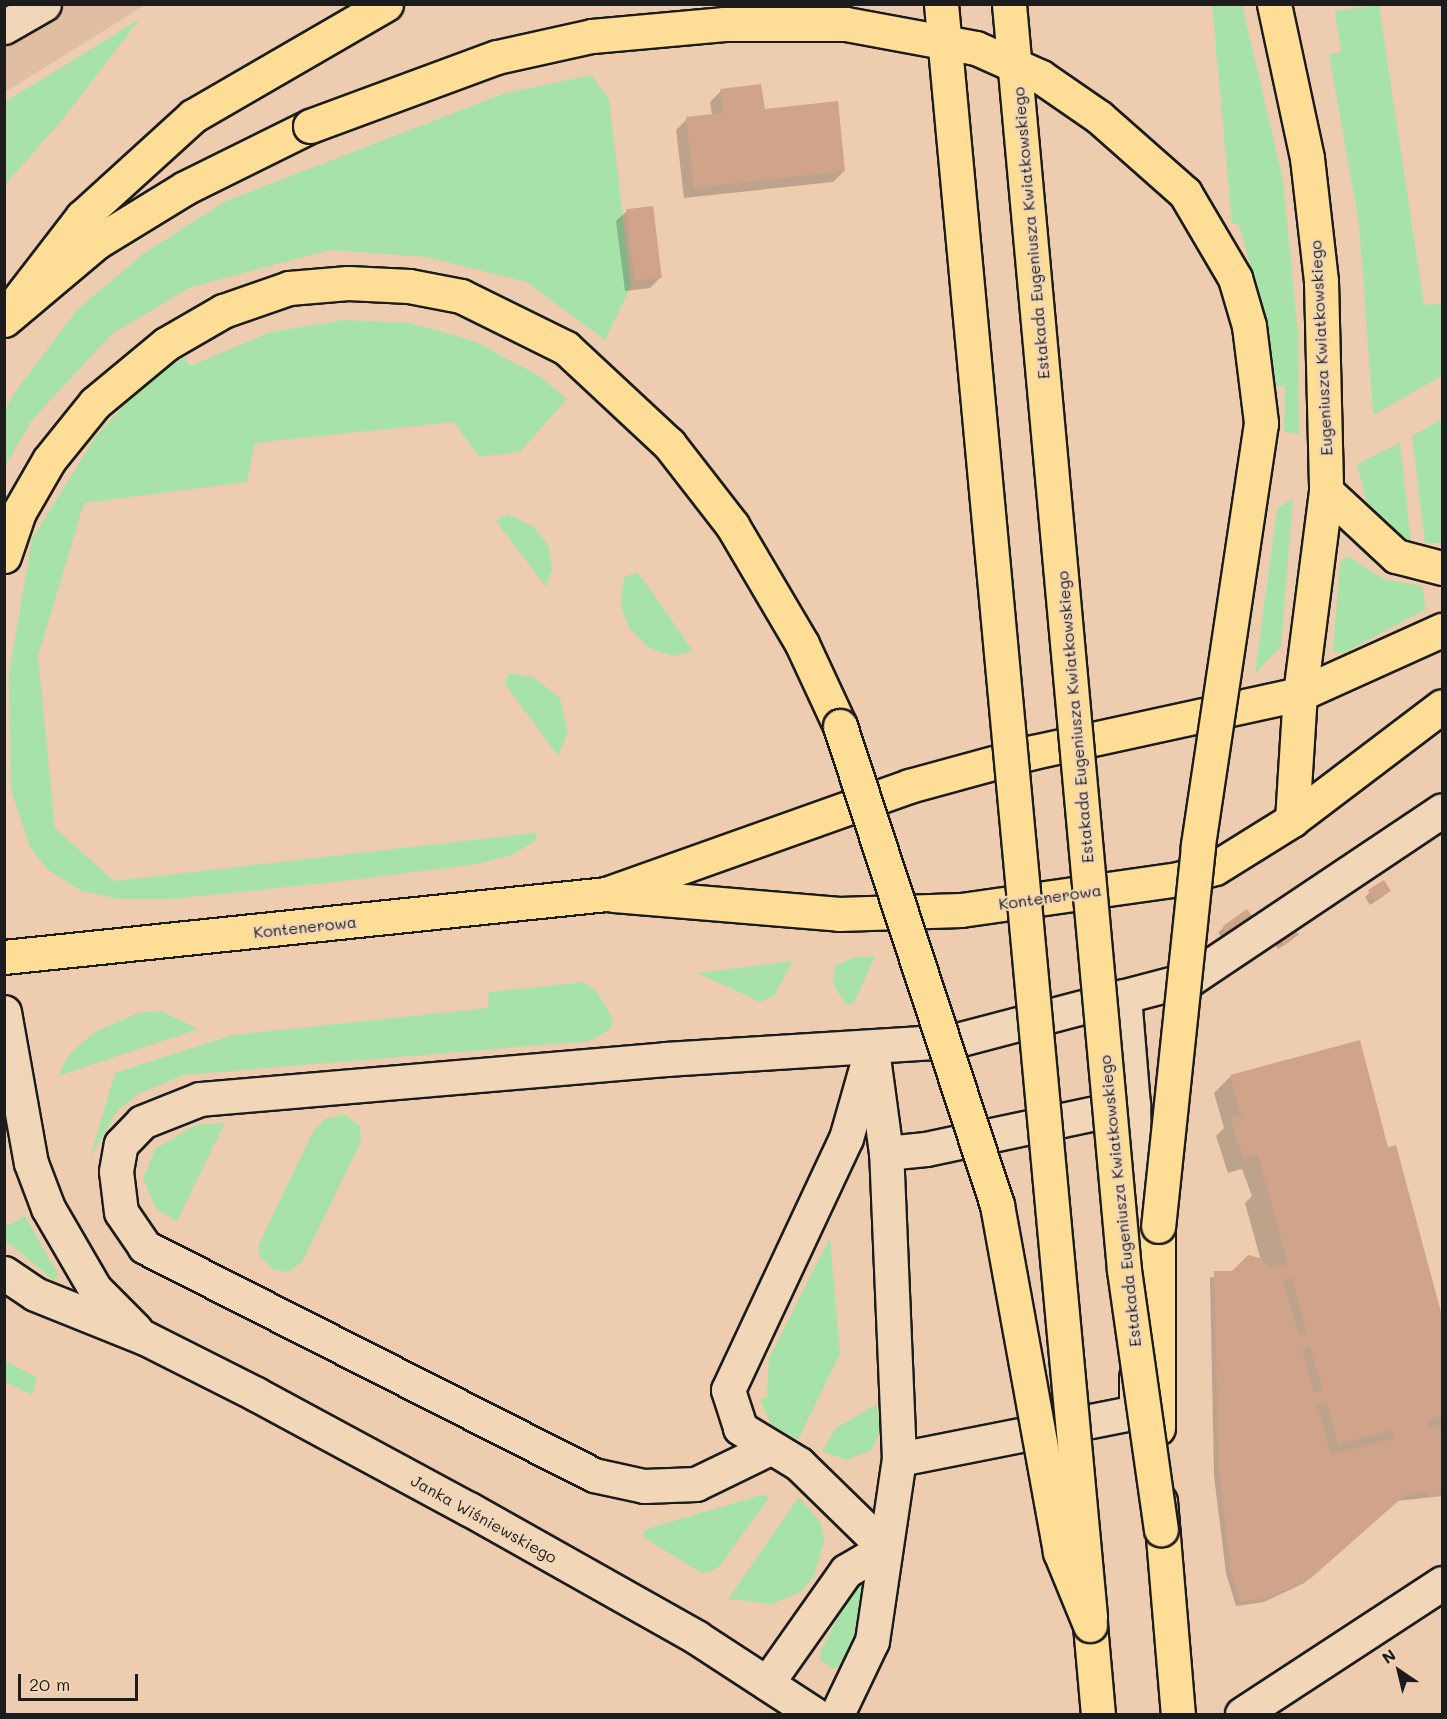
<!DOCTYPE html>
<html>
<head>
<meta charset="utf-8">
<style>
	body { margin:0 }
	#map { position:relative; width:1447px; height:1719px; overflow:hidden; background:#eeccaf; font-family:Mali,sans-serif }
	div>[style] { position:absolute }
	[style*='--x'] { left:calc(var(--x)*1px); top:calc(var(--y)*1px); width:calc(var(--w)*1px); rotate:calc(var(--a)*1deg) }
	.built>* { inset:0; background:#e1bda1 }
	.green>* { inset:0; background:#a7e3a8 }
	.shadow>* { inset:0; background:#0003 }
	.building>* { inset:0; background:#d0a48a; transform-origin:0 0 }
	.roads { filter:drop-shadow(2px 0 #1c1c1c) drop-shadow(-2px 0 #1c1c1c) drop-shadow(0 2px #1c1c1c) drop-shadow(0 -2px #1c1c1c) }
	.minor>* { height:33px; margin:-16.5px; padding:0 16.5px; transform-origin:16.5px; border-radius:16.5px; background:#f1d6b8 }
	.major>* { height:33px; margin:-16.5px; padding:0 16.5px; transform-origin:16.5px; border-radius:16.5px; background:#fedd96 }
	.highway>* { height:33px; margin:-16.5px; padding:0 16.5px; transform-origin:16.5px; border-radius:16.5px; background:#fedd96 }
	.bridges { filter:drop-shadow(2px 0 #1c1c1c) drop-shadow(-2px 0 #1c1c1c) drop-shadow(0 2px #1c1c1c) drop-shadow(0 -2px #1c1c1c) }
	.major-bridge>* { height:33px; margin:-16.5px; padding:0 16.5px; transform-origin:16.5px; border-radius:16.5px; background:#fedd96 }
	.highway-bridge>* { height:33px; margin:-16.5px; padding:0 16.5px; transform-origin:16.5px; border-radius:16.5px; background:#fedd96 }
	span { translate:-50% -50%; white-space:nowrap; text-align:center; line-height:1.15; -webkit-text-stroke:4.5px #f1d6b8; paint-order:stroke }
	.street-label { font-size:16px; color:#1c1c1c }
	.frame { position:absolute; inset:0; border:6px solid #1c1c1c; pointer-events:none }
	.north { position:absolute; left:1369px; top:1641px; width:60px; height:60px; -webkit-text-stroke:4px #f1d6b8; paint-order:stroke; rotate:325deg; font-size:16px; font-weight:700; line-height:24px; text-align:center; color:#1c1c1c }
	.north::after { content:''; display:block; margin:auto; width:21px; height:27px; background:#1c1c1c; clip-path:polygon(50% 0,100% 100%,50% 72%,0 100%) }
	.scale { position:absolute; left:18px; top:1674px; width:120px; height:27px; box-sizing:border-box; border:3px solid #1c1c1c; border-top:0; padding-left:8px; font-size:18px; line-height:21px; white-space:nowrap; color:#1c1c1c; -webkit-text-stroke:4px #f1d6b8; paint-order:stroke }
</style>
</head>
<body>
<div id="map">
	<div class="built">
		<i style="clip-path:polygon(5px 5px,145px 5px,5px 92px)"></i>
	</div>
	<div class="green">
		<i style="clip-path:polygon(1212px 5px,1242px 5px,1283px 180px,1298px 335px,1299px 434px,1284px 432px,1285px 387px,1272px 384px,1257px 289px,1239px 225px,1232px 223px)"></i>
		<i style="clip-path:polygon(1379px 5px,1424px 305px,1442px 303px,1442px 376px,1373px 415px,1359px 223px,1329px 55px,1341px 52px,1335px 11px)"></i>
		<i style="clip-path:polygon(140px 19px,62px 120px,5px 185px,5px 102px)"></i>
		<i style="clip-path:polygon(591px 75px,609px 99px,631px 287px,605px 340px,527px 282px,427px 257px,330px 250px,191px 287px,112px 334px,32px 420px,5px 466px,5px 411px,13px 395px,78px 309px,143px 254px,226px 201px,503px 94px)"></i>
		<i style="clip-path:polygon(343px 320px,410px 323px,474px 341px,539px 376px,567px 399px,520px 452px,479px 457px,454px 422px,255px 443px,247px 482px,84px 503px,38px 656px,55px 828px,114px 881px,535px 833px,537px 840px,512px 855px,478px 864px,344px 881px,173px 899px,119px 899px,82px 891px,48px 870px,30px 847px,11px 790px,9px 673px,32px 539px,96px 436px,134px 394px,173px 365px,184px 357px,190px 366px,271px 332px)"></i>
		<i style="clip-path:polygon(1442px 419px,1442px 543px,1425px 543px,1412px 436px)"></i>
		<i style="clip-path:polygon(1400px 443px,1411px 541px,1386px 527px,1368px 508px,1357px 464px)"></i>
		<i style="clip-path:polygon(1293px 498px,1281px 646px,1255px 674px,1277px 509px)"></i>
		<i style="clip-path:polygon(507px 514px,534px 527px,549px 547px,552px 569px,546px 587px,496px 521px)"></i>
		<i style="clip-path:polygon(1348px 556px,1383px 579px,1422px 586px,1426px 609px,1344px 653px,1333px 652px,1340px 562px)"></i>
		<i style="clip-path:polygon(636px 573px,642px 578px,693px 651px,674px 656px,649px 648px,629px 628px,621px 605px,623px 583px,625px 576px)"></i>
		<i style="clip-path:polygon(509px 673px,533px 677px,560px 698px,568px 733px,558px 756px,505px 684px)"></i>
		<i style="clip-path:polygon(875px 956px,854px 1003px,846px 1005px,833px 984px,835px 966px,855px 957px)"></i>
		<i style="clip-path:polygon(793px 961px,774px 996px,760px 1002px,697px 973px)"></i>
		<i style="clip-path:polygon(584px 982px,597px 992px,613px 1019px,610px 1029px,590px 1041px,183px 1075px,138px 1094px,117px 1111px,90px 1158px,115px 1073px,233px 1035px,488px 1008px,489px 992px)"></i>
		<i style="clip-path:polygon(161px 1011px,198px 1029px,58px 1076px,70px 1053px,95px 1032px,138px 1013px)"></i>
		<i style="clip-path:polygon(344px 1114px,360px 1126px,361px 1142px,302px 1262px,288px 1272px,274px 1270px,260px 1257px,258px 1246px,313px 1132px,325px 1119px)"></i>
		<i style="clip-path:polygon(225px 1123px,177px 1221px,156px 1209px,143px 1179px,155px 1149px,196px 1125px)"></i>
		<i style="clip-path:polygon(25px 1216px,58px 1274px,54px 1281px,5px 1240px,5px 1227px)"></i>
		<i style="clip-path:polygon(830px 1238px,840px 1354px,798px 1440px,771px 1425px,760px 1400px,767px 1397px,769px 1358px)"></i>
		<i style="clip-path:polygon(4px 1360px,37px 1378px,32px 1395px,5px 1382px)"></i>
		<i style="clip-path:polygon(876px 1405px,882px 1428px,871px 1450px,847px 1460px,822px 1451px,836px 1428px)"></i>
		<i style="clip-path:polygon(765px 1494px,768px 1499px,720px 1566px,711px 1571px,701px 1573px,642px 1536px,647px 1529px)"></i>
		<i style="clip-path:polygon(799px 1497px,821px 1523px,824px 1542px,814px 1576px,801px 1592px,772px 1604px,728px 1599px)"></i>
		<i style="clip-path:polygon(865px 1582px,860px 1634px,845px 1665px,833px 1669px,820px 1660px,820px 1652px,852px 1590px)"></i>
	</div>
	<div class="shadow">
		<i style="clip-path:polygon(721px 91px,844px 171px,833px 182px,684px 198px,676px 130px,687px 119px,712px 116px,710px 102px)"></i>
		<i style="clip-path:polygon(627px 211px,661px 277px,650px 288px,625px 291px,616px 221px)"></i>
		<i style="clip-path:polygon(1370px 892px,1384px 896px,1370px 905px,1365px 897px)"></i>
		<i style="clip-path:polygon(1247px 911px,1223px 940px,1218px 932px)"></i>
		<i style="clip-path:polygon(1278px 936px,1292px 940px,1278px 949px,1273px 941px)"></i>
		<i style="clip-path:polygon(1230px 1077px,1387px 1149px,1395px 1147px,1442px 1323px,1442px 1496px,1397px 1501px,1304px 1583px,1264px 1602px,1236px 1606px,1226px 1573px,1214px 1476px,1210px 1278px,1261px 1261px,1245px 1203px,1252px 1196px,1242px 1169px,1228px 1173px,1216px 1136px,1224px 1128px,1214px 1093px)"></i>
	</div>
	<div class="building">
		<i style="clip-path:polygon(761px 84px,765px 109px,838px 101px,845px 171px,694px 188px,686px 117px,723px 113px,720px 89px)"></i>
		<i style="left:653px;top:206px;width:72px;height:27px;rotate:83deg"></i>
		<i style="left:1384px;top:880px;width:13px;height:19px;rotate:58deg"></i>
		<i style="left:1247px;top:909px;width:12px;height:30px;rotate:55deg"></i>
		<i style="left:1292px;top:925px;width:12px;height:18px;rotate:55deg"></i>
		<i style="clip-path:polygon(evenodd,1360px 1040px,1388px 1147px,1396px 1145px,1442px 1316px,1442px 1416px,1428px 1420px,1430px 1428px,1442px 1425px,1442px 1494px,1428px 1498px,1426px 1491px,1404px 1496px,1311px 1578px,1271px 1597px,1241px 1602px,1230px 1568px,1219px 1470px,1214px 1271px,1232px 1271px,1248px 1255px,1260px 1258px,1268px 1268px,1288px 1264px,1258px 1154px,1247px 1157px,1247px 1164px,1237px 1140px,1231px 1118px,1241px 1116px,1230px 1075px,1360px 1040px,1292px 1278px,1307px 1334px,1299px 1336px,1283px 1280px,1292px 1278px,1360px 1040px,1310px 1346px,1323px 1390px,1314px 1392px,1302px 1349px,1310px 1346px,1360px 1040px,1326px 1402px,1338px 1444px,1392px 1430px,1395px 1438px,1331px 1455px,1317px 1405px,1326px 1402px)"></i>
	</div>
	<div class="roads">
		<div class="minor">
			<i style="--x:4;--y:27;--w:46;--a:-29.9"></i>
			<i style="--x:1124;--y:996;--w:109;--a:85.3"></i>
			<i style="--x:4;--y:1012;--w:153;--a:79.9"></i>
			<i style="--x:31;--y:1163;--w:48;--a:69.3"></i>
			<i style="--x:48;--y:1208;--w:94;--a:59.9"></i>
			<i style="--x:95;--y:1289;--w:57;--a:45"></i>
			<i style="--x:868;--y:1061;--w:80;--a:105.9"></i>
			<i style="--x:846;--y:1138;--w:278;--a:115.1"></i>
			<i style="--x:728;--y:1390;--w:40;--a:72"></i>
			<i style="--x:740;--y:1428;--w:69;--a:31.4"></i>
			<i style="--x:799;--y:1464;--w:120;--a:44.3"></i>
			<i style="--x:886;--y:1153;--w:40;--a:-5.7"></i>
			<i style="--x:926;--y:1149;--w:212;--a:-12"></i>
			<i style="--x:1133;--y:1105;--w:187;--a:88.5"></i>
			<i style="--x:4;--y:1273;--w:37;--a:34"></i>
			<i style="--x:35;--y:1294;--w:118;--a:21.8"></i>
			<i style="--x:145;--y:1338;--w:124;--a:26.8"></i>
			<i style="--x:256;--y:1394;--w:242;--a:28.4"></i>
			<i style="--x:469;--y:1509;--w:261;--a:29.4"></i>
			<i style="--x:696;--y:1637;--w:141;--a:33.1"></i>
			<i style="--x:768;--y:1449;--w:80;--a:154.1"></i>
			<i style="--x:696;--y:1484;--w:52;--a:177.8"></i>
			<i style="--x:644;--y:1486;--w:51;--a:-167.6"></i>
			<i style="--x:594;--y:1475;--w:504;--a:-153.08"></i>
			<i style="--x:145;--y:1247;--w:42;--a:-124.4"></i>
			<i style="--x:121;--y:1212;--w:41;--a:-97"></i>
			<i style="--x:116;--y:1171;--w:27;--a:-80"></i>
			<i style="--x:121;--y:1144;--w:30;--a:-46"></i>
			<i style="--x:142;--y:1122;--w:62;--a:-21.6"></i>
			<i style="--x:200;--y:1099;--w:468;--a:-4.9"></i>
			<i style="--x:666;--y:1059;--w:288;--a:-3.6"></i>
			<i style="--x:953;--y:1041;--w:245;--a:-14.7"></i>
			<i style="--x:1190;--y:979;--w:303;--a:-33.8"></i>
			<i style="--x:899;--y:1459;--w:242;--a:-11.2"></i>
			<i style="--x:1136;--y:1412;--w:35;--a:-90"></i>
			<i style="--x:767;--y:1683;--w:137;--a:-54.8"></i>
			<i style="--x:846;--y:1571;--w:45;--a:-30.5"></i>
			<i style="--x:837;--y:1714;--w:81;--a:-64.4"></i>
			<i style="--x:872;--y:1641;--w:184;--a:-81.6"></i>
			<i style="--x:899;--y:1459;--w:306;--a:-92.4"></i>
			<i style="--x:886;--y:1153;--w:105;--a:-97.7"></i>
			<i style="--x:1242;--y:1714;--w:239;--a:-33.2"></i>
		</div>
		<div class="major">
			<i style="--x:1274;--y:4;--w:157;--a:77.9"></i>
			<i style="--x:1307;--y:158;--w:124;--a:83.5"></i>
			<i style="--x:1321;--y:281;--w:210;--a:88.6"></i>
			<i style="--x:1326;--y:491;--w:205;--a:97.3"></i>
			<i style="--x:18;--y:300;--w:105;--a:-52.4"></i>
			<i style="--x:82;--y:217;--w:150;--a:-42.3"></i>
			<i style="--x:193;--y:116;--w:223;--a:-30.1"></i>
		</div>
		<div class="highway">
			<i style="--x:4;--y:320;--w:121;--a:-40"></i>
			<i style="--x:97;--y:242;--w:103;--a:-31.5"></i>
			<i style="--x:185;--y:188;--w:140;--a:-26.4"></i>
			<i style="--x:1326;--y:491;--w:96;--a:42.9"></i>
			<i style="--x:1396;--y:556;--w:48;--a:14.6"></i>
			<i style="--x:4;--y:556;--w:46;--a:-71.2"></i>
			<i style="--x:19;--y:512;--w:60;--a:-60"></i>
			<i style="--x:49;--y:460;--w:73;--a:-51.1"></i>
			<i style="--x:95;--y:403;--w:92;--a:-39.7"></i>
			<i style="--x:166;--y:344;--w:66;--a:-30.1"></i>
			<i style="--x:223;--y:311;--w:70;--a:-19.2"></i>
			<i style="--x:289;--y:288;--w:59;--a:-4.8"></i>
			<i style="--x:348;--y:283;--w:61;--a:2.8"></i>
			<i style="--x:409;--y:286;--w:53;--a:10.9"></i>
			<i style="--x:461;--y:296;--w:117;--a:26.3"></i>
			<i style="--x:566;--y:348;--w:141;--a:43"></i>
			<i style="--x:669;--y:444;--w:103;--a:52.1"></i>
			<i style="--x:732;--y:525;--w:138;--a:59.5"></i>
			<i style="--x:802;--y:644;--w:90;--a:65.1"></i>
			<i style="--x:1292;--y:820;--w:126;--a:-86.4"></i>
			<i style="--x:614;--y:895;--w:226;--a:4.8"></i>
			<i style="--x:839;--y:914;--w:122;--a:-1.9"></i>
			<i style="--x:961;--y:910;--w:219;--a:-8.1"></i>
			<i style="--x:1178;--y:879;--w:39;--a:-17"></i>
			<i style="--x:1215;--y:868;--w:91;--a:-31.9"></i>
			<i style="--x:1292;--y:820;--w:188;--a:-37.2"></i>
			<i style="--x:4;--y:957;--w:605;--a:-5.97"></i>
			<i style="--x:606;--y:894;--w:322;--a:-19.6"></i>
			<i style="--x:909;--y:786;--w:129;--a:-15.3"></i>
			<i style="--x:1033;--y:752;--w:273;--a:-12.3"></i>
			<i style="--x:1300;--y:694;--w:156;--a:-24.3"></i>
			<i style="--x:1158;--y:1226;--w:202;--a:90"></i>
			<i style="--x:1160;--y:1501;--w:214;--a:85.2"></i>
			<i style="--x:1090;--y:1625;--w:89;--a:84.9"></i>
		</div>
	</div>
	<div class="bridges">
		<div class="major-bridge">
			<i style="--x:941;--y:4;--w:1620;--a:84.72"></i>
			<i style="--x:1009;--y:4;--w:1271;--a:84.81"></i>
			<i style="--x:1124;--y:1270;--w:262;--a:81.9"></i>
		</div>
		<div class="highway-bridge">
			<i style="--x:310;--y:126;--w:199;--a:-20.3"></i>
			<i style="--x:497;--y:57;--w:97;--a:-12.5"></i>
			<i style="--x:592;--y:36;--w:133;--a:-5.2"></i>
			<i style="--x:724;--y:24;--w:122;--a:0"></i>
			<i style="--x:846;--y:24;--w:132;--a:10.5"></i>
			<i style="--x:976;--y:48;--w:71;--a:24"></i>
			<i style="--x:1041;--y:77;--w:70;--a:34.6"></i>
			<i style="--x:1099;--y:117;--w:115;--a:41.5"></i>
			<i style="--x:1185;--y:193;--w:99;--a:59.5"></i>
			<i style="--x:1235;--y:278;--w:50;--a:73.7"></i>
			<i style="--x:1249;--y:326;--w:98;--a:82.9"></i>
			<i style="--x:1261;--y:423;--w:429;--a:98.5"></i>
			<i style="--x:1198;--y:847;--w:381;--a:96"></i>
			<i style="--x:840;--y:726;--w:504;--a:71.85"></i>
			<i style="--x:997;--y:1205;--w:353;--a:79.7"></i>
			<i style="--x:1060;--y:1552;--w:79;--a:67.7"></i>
		</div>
	</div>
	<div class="street-label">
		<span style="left:1031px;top:233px;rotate:-95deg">Estakada Eugeniusza Kwiatkowskiego</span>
		<span style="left:1321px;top:348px;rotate:-93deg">Eugeniusza Kwiatkowskiego</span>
		<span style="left:1075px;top:717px;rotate:-95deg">Estakada Eugeniusza Kwiatkowskiego</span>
		<span style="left:1050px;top:897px;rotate:-8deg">Kontenerowa</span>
		<span style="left:305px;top:927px;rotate:-6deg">Kontenerowa</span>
		<span style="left:1120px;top:1201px;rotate:-96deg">Estakada Eugeniusza Kwiatkowskiego</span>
		<span style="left:484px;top:1519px;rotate:29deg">Janka Wiśniewskiego</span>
	</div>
	<div class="frame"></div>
	<div class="north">N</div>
	<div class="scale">20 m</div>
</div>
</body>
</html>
